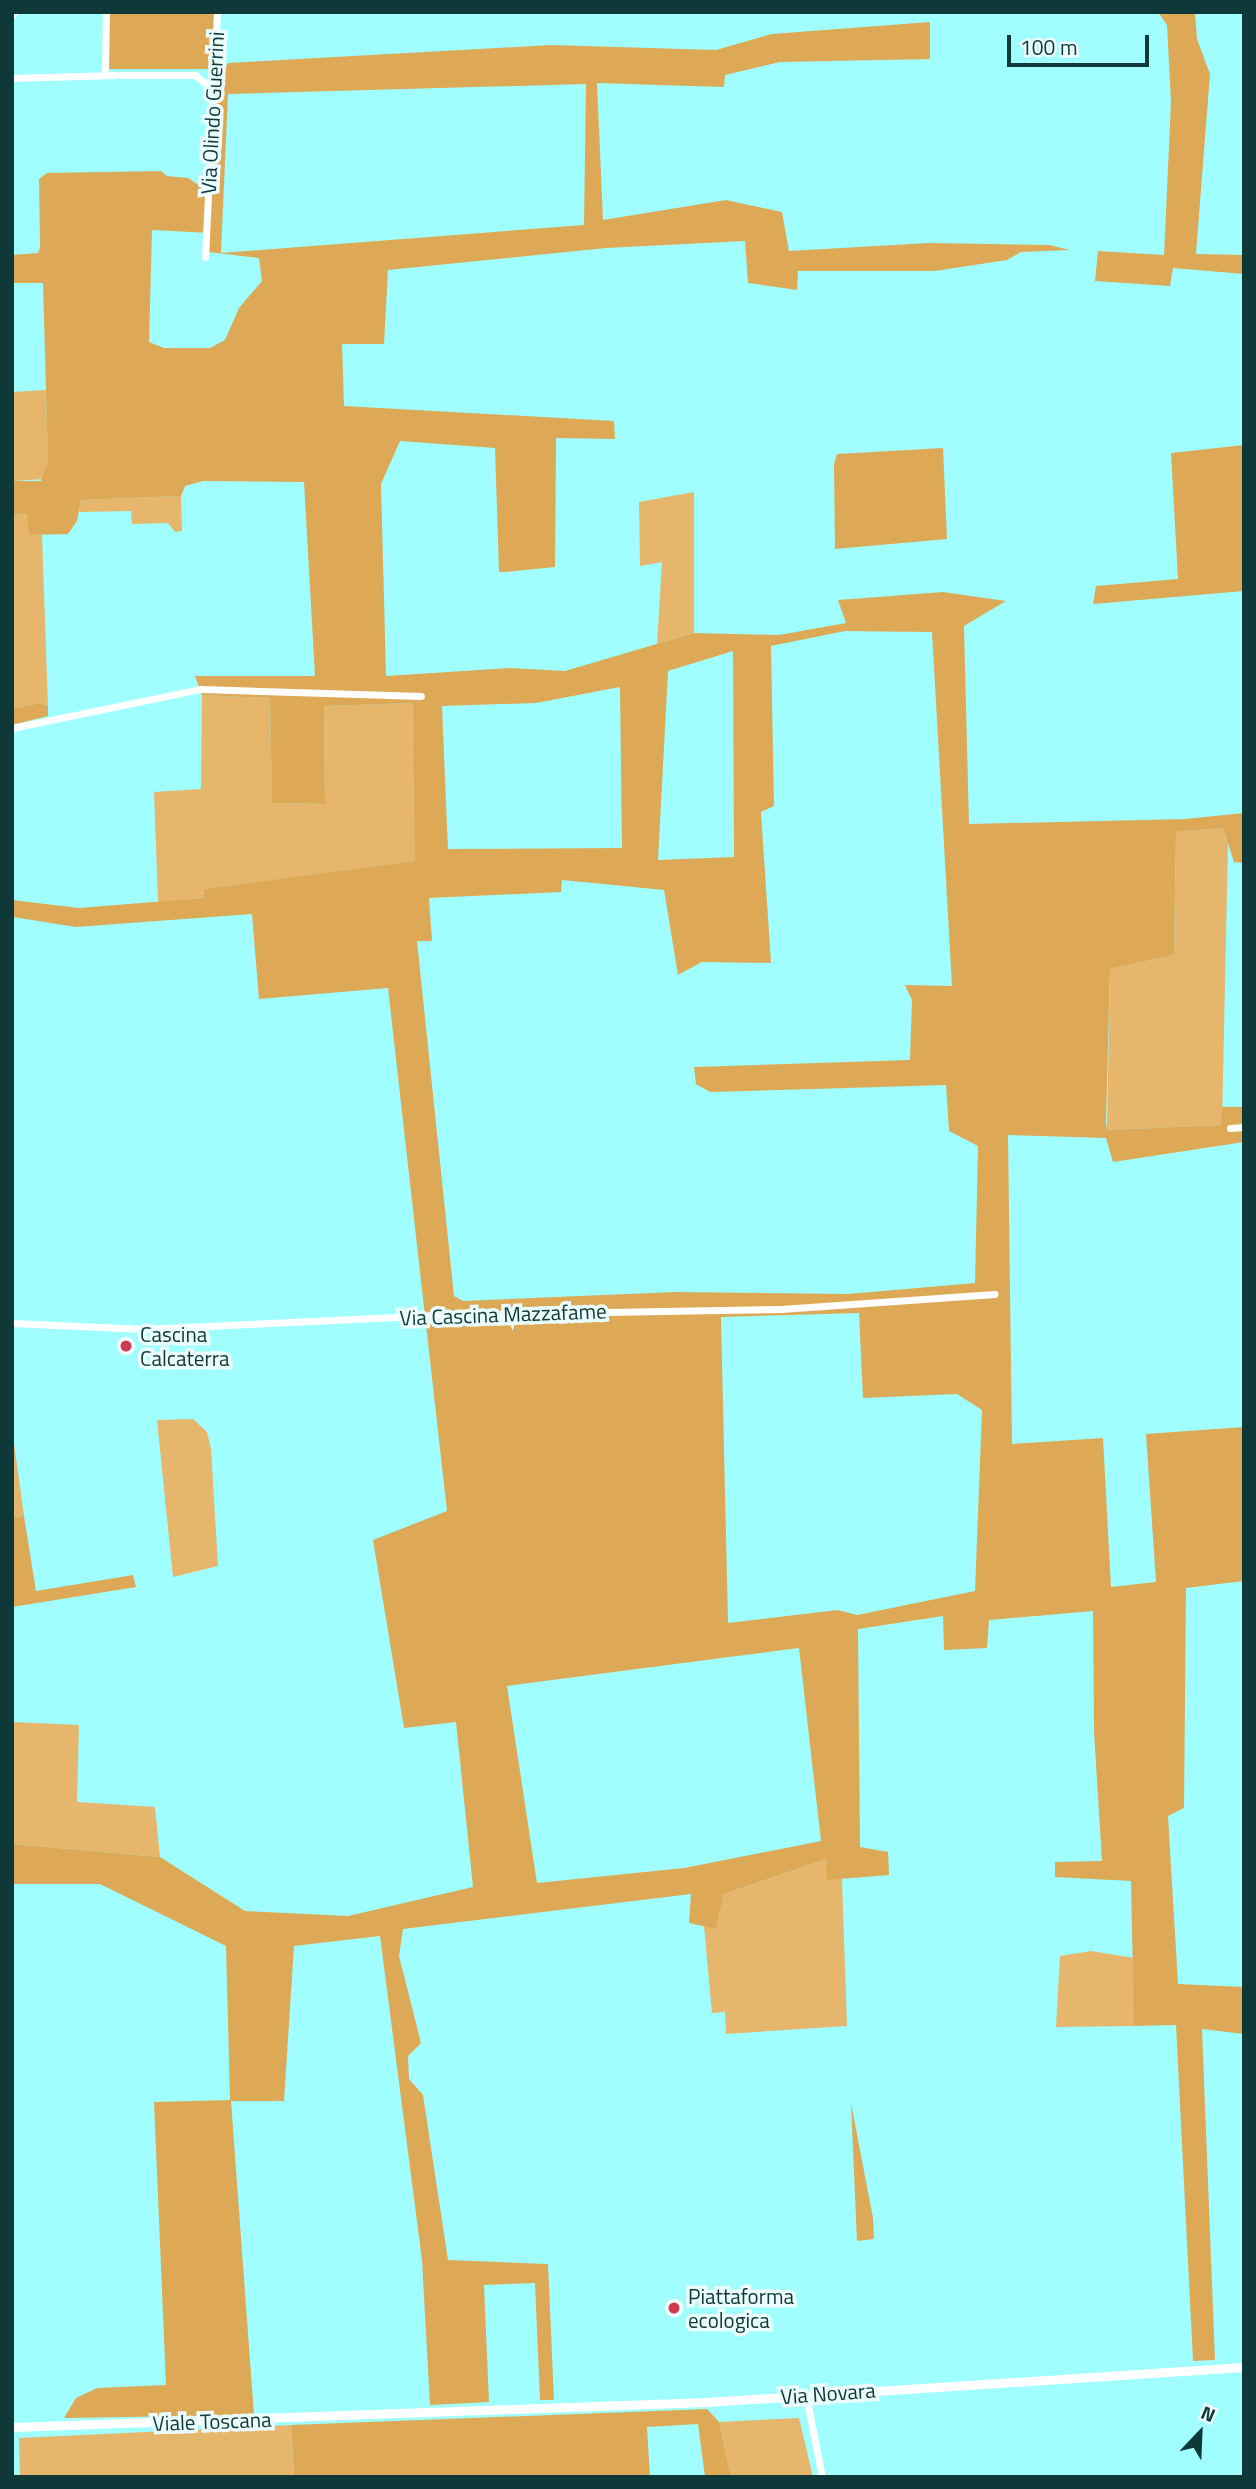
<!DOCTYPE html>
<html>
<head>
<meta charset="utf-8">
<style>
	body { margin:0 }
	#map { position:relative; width:1256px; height:2489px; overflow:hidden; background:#a0feff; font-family:"Titillium Web",sans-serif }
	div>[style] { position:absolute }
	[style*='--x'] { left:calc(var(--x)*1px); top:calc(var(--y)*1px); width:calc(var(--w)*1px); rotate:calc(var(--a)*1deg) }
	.green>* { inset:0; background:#e5b66c }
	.forest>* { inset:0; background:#dda956; transform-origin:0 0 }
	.minor>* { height:7px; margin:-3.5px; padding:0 3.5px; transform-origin:3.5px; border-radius:3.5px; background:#fff }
	.tertiary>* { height:9px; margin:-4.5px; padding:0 4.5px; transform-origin:4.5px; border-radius:4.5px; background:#fff }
	.dots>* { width:19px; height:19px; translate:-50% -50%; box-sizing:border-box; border:4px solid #ebfcfc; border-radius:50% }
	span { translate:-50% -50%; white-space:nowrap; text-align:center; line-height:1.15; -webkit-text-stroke:7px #ebfcfc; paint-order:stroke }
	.street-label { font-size:21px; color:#0f3838 }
	.poi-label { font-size:21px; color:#0f3838 }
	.left { translate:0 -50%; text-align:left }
	.frame { position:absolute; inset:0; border:14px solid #0f3838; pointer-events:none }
	.north { position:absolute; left:1165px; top:2398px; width:70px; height:70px; -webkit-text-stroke:5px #ebfcfc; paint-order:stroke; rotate:23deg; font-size:19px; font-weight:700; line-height:28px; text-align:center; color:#0f3838 }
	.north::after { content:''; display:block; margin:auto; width:24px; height:32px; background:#0f3838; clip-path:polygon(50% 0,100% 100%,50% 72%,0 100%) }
	.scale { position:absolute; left:1007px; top:35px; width:142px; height:32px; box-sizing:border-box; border:4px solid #0f3838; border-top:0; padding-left:9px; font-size:21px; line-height:24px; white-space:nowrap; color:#0f3838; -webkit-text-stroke:5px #ebfcfc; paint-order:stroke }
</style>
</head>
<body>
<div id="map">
	<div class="green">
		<i style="clip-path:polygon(46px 390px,48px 461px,44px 479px,12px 481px,12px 392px)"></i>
		<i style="clip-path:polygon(694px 492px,694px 633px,657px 644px,662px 562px,640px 566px,639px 502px)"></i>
		<i style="clip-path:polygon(181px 496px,182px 531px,175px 532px,168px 523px,132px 524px,131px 511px,79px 512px,81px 500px)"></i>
		<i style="clip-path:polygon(27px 514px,33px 535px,42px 535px,48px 706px,40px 703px,12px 709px,12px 515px)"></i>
		<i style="clip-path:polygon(202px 695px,270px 698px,272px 803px,325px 804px,324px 706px,413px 703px,416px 861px,204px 889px,203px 898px,158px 902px,154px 792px,201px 789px)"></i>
		<i style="clip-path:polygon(1223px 828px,1228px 844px,1222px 1125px,1107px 1130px,1110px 969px,1174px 955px,1176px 832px)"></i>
		<i style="clip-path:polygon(193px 1419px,207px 1432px,211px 1449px,218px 1566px,173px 1577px,157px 1420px)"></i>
		<i style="clip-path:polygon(12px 1429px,24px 1516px,12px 1517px)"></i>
		<i style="clip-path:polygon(12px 1722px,79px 1725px,77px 1802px,155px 1807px,160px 1857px,12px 1844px)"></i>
		<i style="clip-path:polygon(826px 1859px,828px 1879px,842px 1879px,847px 2026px,726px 2034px,725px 2012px,712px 2013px,704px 1926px,716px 1928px,724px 1894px)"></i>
		<i style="clip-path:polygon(1091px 1951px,1134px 1958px,1134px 2026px,1056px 2027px,1060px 1956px)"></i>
		<i style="clip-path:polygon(799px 2418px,813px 2477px,731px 2477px,719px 2422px)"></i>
		<i style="clip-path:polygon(291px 2425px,294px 2477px,20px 2477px,19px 2438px)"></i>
	</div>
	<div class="forest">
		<i style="left:108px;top:12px;width:106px;height:57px"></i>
		<i style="clip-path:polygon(1158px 12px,1195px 12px,1197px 39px,1210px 74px,1196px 254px,1244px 255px,1244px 274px,1173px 268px,1170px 286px,1095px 281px,1098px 251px,1164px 255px,1171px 102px,1167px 25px)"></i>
		<i style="clip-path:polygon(evenodd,930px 22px,930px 59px,780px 62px,725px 75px,724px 87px,597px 83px,603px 220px,726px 200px,782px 212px,789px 251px,929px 243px,1049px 245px,1070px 250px,1021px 252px,1007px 260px,935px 271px,798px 271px,797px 290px,748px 283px,745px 241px,606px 248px,388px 270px,384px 344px,342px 344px,344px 406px,614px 421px,615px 439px,556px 438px,555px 567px,506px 572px,499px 572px,495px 448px,400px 441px,381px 484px,386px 676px,510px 668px,565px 671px,694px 633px,779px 635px,846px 623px,838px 600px,943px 592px,1006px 601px,964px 626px,969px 824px,1185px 819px,1244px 813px,1244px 863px,1234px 862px,1223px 828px,1176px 832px,1174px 955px,1110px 969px,1106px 1123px,1107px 1130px,1221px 1125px,1222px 1107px,1244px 1107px,1244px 1142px,1113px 1162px,1106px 1138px,1008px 1135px,1012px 1444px,1103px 1438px,1111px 1587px,1156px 1582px,1146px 1434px,1244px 1427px,1244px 1581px,1186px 1588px,1184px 1808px,1168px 1816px,1178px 1984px,1244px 1987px,1244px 2034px,1202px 2029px,1215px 2360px,1193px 2361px,1176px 2025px,1134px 2026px,1131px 1881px,1055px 1877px,1055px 1862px,1102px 1861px,1094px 1732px,1093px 1611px,989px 1620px,987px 1648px,944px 1650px,943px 1616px,858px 1629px,860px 1847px,888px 1852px,889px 1875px,827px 1880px,826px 1859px,724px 1894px,716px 1929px,689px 1923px,691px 1894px,403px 1929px,399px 1956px,421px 2043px,408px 2056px,409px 2079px,423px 2095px,448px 2260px,548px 2264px,554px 2400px,540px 2400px,535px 2283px,484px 2285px,489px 2402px,430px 2405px,422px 2260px,380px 1936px,294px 1946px,284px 2101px,231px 2101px,254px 2415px,64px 2418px,76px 2398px,97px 2388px,166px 2385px,154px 2102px,230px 2100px,226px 1946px,100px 1884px,12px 1884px,12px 1844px,160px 1857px,245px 1911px,348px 1916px,473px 1887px,456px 1722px,404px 1728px,373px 1540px,447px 1511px,388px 988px,259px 999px,252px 914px,76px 927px,13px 917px,12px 927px,12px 900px,79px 908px,203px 898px,204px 889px,415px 861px,413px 703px,324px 706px,325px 804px,272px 803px,270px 698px,202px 695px,195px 676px,315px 676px,304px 482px,203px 481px,185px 486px,181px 496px,81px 500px,77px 521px,68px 534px,33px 535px,29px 533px,27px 514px,12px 515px,12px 481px,41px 481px,48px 461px,43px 283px,12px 283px,12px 255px,38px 253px,40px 248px,39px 179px,47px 173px,161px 171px,167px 176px,188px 178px,208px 191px,215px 86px,228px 63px,551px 45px,716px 50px,772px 34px,930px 22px,586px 84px,584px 225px,221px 253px,228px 94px,586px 84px,930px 22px,152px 230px,210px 233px,209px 252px,259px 258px,262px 281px,239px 308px,225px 340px,210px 348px,164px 348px,149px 342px,152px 230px,930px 22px,845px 631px,932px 632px,952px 986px,905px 985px,912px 1000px,910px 1060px,694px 1067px,696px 1084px,710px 1092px,946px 1085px,949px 1131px,978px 1146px,975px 1283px,848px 1294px,675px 1292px,463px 1301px,454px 1296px,417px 941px,432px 941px,429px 898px,561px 892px,562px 880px,664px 890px,678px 975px,702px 962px,771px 963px,761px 812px,774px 806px,771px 646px,845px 631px,930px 22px,733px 651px,734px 857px,658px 860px,668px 671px,733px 651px,930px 22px,620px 687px,622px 848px,448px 849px,442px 706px,536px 703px,620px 687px,930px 22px,859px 1313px,863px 1398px,957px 1394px,982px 1410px,975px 1591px,857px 1615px,838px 1610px,728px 1623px,721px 1317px,859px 1313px,930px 22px,799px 1648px,821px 1841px,684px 1868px,537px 1883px,507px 1686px,799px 1648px)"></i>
		<i style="clip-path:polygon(1244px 445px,1244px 591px,1093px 604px,1096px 586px,1178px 579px,1171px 453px)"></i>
		<i style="clip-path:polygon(943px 448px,947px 539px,835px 549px,834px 464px,837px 454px)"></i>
		<i style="clip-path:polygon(40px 703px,48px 706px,48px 716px,12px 725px,12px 709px)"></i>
		<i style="clip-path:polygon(24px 1516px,36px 1591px,133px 1575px,136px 1587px,12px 1607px,12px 1517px)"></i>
		<i style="clip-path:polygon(851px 2103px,873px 2218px,874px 2239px,857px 2241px)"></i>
		<i style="clip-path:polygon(707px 2409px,719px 2422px,731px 2477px,705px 2477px,698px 2424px,647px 2427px,650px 2477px,294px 2477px,291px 2425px)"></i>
	</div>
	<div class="minor">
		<i style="--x:12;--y:15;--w:4;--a:-56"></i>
		<i style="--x:105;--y:75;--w:63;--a:-89.1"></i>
		<i style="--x:120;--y:75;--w:75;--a:0"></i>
		<i style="--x:195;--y:75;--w:19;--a:39"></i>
		<i style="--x:12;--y:78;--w:103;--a:-1.7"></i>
		<i style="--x:205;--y:257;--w:245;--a:-87.2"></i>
		<i style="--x:12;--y:728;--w:193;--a:-11.7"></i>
		<i style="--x:201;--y:689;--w:220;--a:1.8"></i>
		<i style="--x:1230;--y:1128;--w:14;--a:-4"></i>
		<i style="--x:12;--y:1323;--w:132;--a:2.6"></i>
		<i style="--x:144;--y:1329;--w:295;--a:-2.7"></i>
		<i style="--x:439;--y:1315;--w:342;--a:-1"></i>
		<i style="--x:781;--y:1309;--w:214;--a:-4"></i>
		<i style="--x:806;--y:2395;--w:84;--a:79"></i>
	</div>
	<div class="tertiary">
		<i style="--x:12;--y:2427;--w:695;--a:-2.06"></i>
		<i style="--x:707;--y:2402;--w:538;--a:-3.73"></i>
	</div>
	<div class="dots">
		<i style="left:126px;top:1346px;background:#cc3b50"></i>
		<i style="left:674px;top:2308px;background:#cc3b50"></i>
	</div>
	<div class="street-label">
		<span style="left:212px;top:113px;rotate:-87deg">Via Olindo Guerrini</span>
		<span style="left:503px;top:1314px;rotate:-2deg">Via Cascina Mazzafame</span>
		<span style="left:828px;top:2393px;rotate:-4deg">Via Novara</span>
		<span style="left:212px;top:2421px;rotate:-2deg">Viale Toscana</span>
	</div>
	<div class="poi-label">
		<span class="left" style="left:140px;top:1346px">Cascina<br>Calcaterra</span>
		<span class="left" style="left:688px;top:2308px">Piattaforma<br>ecologica</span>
	</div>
	<div class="frame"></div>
	<div class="north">N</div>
	<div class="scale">100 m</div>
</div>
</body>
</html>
